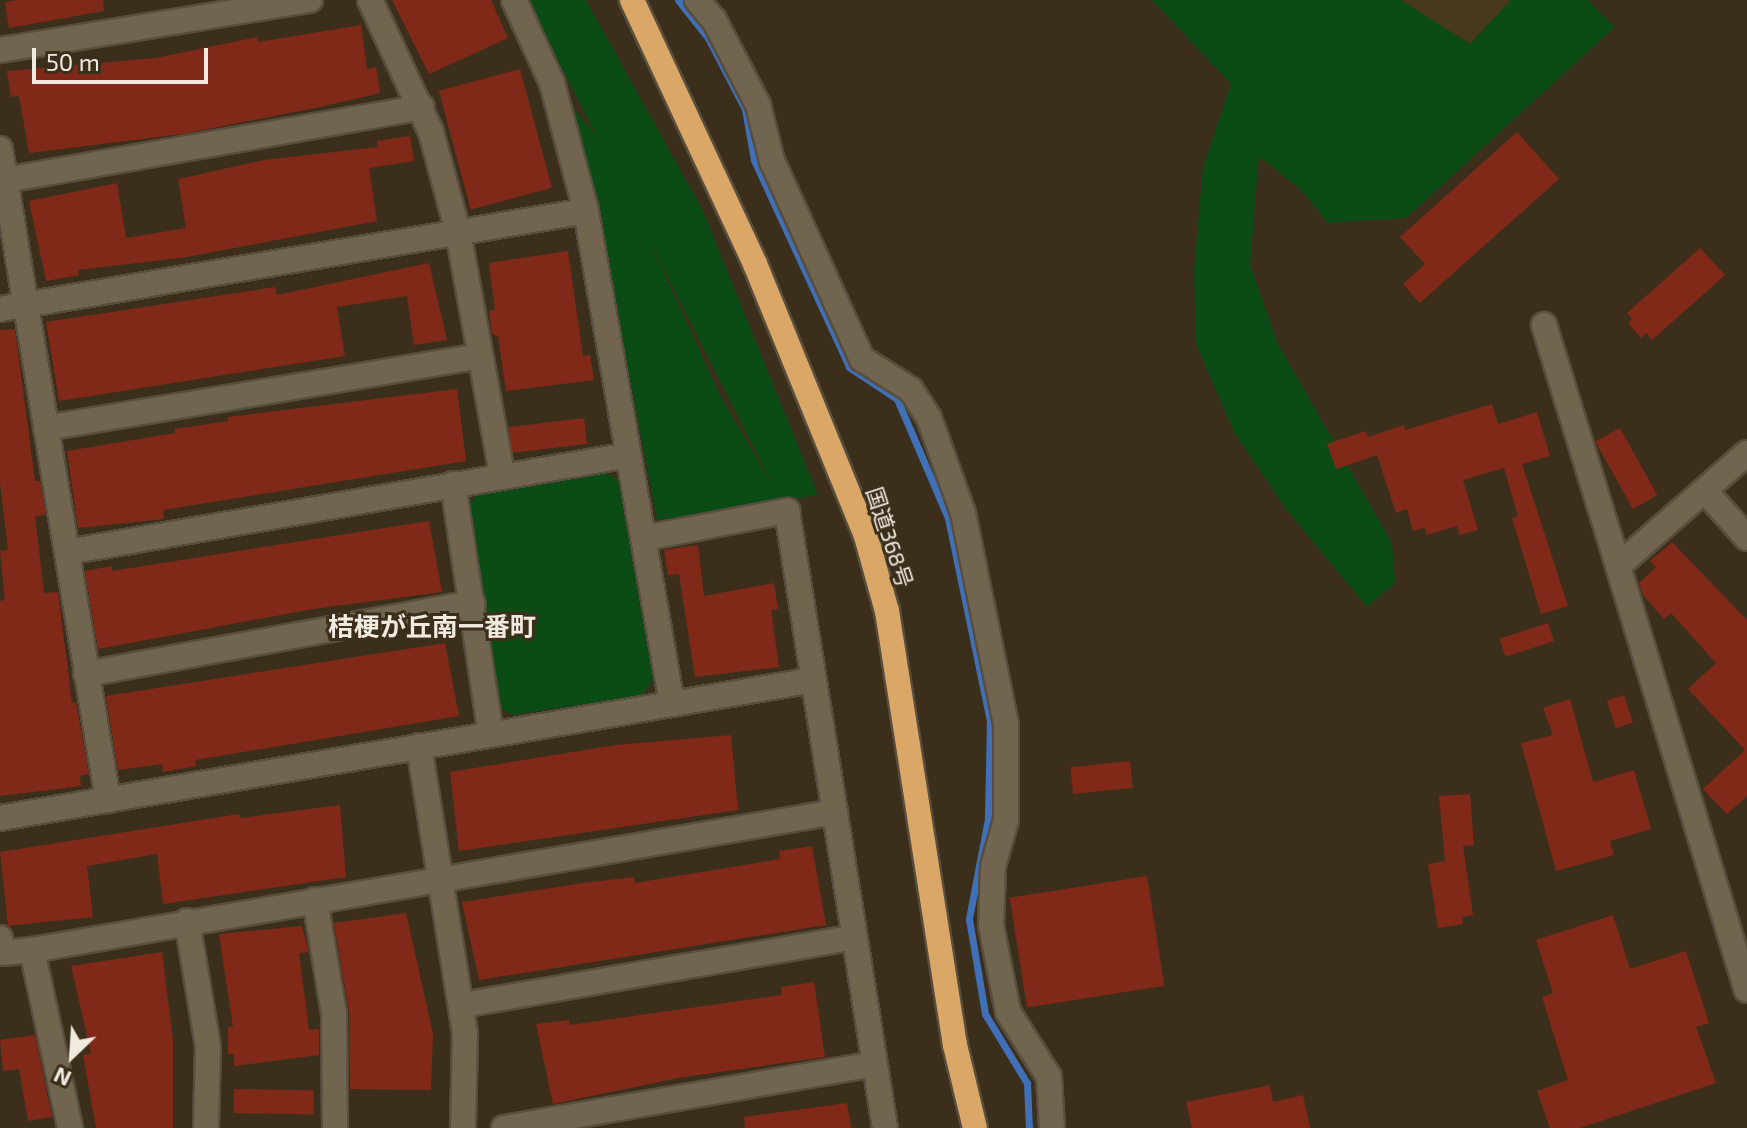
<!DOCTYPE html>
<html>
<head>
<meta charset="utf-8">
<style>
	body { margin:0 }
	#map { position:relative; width:1747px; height:1128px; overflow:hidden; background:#3b2f1c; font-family:"Exo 2","Noto Sans JP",sans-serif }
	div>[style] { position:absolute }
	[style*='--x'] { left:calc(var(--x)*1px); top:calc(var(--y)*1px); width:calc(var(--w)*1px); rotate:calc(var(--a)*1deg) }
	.built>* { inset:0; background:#48381d }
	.green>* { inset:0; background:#0b4b15 }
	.stream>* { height:7px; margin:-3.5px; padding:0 3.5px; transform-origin:3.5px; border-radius:3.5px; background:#4070b8 }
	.building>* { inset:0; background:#802918; transform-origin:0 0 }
	.roads { filter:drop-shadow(2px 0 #584e3d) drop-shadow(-2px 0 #584e3d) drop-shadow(0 2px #584e3d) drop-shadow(0 -2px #584e3d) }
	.minor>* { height:24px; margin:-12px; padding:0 12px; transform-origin:12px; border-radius:12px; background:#72654f }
	.highway>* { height:24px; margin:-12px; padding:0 12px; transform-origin:12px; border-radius:12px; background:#dba766 }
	span { translate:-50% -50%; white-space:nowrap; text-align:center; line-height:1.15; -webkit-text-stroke:6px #3b2f1c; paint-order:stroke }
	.street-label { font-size:22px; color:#f1eade }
	.quarter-label { font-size:26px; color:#f1eade; font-weight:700 }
	.north { position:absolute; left:32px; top:1016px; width:80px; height:80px; -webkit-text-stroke:6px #3b2f1c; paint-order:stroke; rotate:205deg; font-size:22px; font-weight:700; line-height:32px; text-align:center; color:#f1eade }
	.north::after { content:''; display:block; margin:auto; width:28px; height:36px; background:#f1eade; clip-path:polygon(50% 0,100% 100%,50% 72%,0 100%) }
	.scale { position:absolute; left:32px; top:48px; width:176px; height:36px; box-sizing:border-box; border:4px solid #f1eade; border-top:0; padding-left:10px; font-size:24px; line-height:28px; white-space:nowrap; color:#f1eade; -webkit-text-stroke:6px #3b2f1c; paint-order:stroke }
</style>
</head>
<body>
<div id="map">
	<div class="built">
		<i style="clip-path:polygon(1401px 0,1511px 0,1470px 44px)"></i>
	</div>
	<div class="green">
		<i style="clip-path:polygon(evenodd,527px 0,586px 0,703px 211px,818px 495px,657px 520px,601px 228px,571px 106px,596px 135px,527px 0,648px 238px,770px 480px,770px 481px,720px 395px,648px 238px)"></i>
		<i style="clip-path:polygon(1152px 0,1401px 0,1470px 44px,1511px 0,1588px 0,1615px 27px,1406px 218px,1328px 223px,1300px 189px,1259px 156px,1250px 265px,1278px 344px,1392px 543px,1395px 583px,1367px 607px,1286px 509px,1234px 432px,1196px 344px,1194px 270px,1203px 167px,1231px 84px)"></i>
		<i style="clip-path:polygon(599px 470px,618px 479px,653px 679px,643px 695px,513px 715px,498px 706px,467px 506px,480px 491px)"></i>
	</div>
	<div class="stream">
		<i style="--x:678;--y:0;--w:48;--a:51.7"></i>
		<i style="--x:708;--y:38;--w:80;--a:62.5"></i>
		<i style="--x:745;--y:109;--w:52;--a:80"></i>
		<i style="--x:754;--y:160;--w:228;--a:65.3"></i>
		<i style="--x:849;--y:367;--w:58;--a:33.7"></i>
		<i style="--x:897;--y:399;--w:129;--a:66.8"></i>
		<i style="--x:948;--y:518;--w:206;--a:78.3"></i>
		<i style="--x:990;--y:720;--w:99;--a:91.2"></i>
		<i style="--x:988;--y:819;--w:102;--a:100.8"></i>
		<i style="--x:969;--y:919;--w:96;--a:80.4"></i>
		<i style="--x:985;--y:1014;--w:81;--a:58.7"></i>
		<i style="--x:1027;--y:1083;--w:45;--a:87.5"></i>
	</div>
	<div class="building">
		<i style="clip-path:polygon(18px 0,103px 0,104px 11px,9px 28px,5px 2px)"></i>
		<i style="clip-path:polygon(392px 0,491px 0,508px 38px,429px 74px)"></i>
		<i style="clip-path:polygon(361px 25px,367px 69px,376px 67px,380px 93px,320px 107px,183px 134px,29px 153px,19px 96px,11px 97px,7px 71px,156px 58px,257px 37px,258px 42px)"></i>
		<i style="left:520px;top:69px;width:123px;height:84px;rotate:75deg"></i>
		<i style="clip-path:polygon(1517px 132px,1559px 179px,1420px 303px,1403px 284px,1425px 264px,1400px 237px)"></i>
		<i style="clip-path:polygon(410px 136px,414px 161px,369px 168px,377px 221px,187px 257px,78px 270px,79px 275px,46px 281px,29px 201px,117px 183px,126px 238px,186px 228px,178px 179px,264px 160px,378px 147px,377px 141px)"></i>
		<i style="clip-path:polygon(1700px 248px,1725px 275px,1652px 340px,1646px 333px,1641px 338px,1628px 323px,1632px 319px,1627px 313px)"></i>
		<i style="clip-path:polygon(568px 251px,583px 356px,590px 355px,594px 380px,506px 391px,498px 336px,492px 334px,489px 311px,495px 310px,489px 263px)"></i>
		<i style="clip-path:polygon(429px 263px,447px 340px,414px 345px,407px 296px,337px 307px,345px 356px,59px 401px,46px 322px,275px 287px,277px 295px)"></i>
		<i style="clip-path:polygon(15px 329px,35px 481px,40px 481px,46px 515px,35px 516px,44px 593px,58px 592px,72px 703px,76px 702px,89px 774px,80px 776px,81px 786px,0 796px,0 601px,5px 600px,0 551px,8px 550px,0 483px,0 330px)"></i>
		<i style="clip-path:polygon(457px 389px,466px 461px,163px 510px,164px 519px,78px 528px,67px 451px,175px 433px,175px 429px,228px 421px,228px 417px)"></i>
		<i style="clip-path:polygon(1492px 404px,1498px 424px,1537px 412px,1550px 456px,1522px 464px,1568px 606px,1541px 614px,1512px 518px,1518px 516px,1504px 468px,1463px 480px,1478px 530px,1459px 535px,1457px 526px,1427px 535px,1425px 528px,1413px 531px,1407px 509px,1396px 513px,1377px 455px,1336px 469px,1327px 444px,1366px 431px,1368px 437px,1404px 425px,1405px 430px)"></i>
		<i style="left:584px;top:418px;width:26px;height:76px;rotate:83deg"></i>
		<i style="left:1620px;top:428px;width:77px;height:28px;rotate:61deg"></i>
		<i style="clip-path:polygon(429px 521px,442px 592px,313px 609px,98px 649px,85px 571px,112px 566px,112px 571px)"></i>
		<i style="clip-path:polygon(1672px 542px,1747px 620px,1747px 796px,1727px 814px,1703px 789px,1745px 750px,1688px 689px,1716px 663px,1671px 613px,1664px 619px,1643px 595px,1639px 583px,1656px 567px,1650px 561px)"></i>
		<i style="clip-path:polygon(698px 545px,704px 596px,774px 583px,778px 609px,771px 610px,779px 667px,695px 677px,679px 574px,668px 575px,664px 550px)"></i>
		<i style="left:1548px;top:623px;width:19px;height:51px;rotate:72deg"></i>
		<i style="clip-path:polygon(445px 643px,459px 716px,195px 760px,196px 766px,163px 772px,162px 764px,118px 770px,106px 696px)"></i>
		<i style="left:1624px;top:695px;width:29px;height:18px;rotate:72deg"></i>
		<i style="clip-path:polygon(1570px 699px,1593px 782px,1634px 770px,1651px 829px,1610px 841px,1614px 855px,1556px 871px,1521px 743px,1553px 735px,1543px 708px)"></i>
		<i style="clip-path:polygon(731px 735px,738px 810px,459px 851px,450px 772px,616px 745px)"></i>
		<i style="left:1130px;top:761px;width:27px;height:60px;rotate:84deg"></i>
		<i style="clip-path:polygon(1470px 794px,1474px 845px,1463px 846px,1473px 915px,1462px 917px,1463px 924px,1438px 928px,1428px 864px,1445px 861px,1439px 796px)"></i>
		<i style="clip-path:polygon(340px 805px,346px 877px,163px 904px,157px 854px,87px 866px,93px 917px,8px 926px,0 852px,239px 814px,240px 818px)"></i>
		<i style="clip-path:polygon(812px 846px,826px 925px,479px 980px,462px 902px,583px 883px,634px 877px,635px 883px,780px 859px,779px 851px)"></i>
		<i style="left:1147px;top:876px;width:111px;height:139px;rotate:81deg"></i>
		<i style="clip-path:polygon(406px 913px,433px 1034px,431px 1090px,350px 1089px,349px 1011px,334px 923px)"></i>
		<i style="clip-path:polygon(1613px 915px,1630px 969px,1686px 951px,1709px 1023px,1696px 1027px,1716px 1083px,1580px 1128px,1550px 1128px,1537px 1091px,1568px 1080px,1542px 997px,1553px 993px,1536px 940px)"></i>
		<i style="clip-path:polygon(302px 926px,309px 952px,299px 953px,309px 1030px,319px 1029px,319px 1055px,234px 1066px,234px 1054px,228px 1054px,228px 1027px,233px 1027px,219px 934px)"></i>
		<i style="clip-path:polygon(162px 952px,173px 1040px,173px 1128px,96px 1128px,83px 1055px,91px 1053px,71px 966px)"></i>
		<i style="clip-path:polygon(814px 982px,825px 1057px,678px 1078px,553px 1104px,536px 1024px,569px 1020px,570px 1025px,782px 995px,781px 987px)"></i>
		<i style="clip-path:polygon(35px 1035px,52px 1117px,28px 1121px,19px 1069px,3px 1071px,0 1040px)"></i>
		<i style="clip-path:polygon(1270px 1085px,1273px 1102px,1303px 1095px,1310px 1128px,1192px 1128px,1186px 1102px)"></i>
		<i style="left:234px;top:1089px;width:80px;height:24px;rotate:1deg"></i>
		<i style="clip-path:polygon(847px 1103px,851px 1128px,745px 1128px,744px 1117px)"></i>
	</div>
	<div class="roads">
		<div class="minor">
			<i style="--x:370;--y:0;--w:145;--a:65.2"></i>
			<i style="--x:431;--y:132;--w:104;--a:74.9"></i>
			<i style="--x:458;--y:232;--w:247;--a:79.7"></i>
			<i style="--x:514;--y:0;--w:91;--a:65.4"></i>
			<i style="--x:552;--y:83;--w:132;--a:75.1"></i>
			<i style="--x:586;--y:211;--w:498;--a:80.1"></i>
			<i style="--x:697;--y:0;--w:26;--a:50"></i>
			<i style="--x:714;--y:20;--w:96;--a:62.6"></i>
			<i style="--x:758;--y:105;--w:58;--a:76"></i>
			<i style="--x:772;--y:161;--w:217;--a:65.6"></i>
			<i style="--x:862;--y:359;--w:58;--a:32.3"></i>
			<i style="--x:911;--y:390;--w:33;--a:57"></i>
			<i style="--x:929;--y:418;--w:101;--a:70.3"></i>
			<i style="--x:963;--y:513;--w:215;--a:78.5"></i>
			<i style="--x:1006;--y:724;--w:96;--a:90"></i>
			<i style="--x:1006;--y:820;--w:48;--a:105.8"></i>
			<i style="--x:993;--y:866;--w:59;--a:91.9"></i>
			<i style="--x:991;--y:925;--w:89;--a:78.9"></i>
			<i style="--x:1008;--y:1012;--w:77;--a:57.8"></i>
			<i style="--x:1049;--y:1077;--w:51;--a:86.6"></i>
			<i style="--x:0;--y:50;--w:314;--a:-9.2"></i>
			<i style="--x:0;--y:149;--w:660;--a:80.58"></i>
			<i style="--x:5;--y:180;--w:423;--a:-9.9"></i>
			<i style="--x:0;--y:309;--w:594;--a:-9.49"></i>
			<i style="--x:1544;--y:325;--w:252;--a:72.9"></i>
			<i style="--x:46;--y:428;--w:440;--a:-9.4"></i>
			<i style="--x:1747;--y:453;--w:171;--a:138.8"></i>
			<i style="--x:1618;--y:566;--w:443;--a:73.1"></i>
			<i style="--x:453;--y:484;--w:253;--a:81.4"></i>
			<i style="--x:1705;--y:491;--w:63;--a:48.2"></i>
			<i style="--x:645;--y:538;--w:145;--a:-10.8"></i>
			<i style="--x:787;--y:511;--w:625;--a:80.97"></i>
			<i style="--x:67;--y:552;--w:570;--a:-9.79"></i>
			<i style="--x:86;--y:674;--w:393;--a:-10.4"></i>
			<i style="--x:419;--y:746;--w:291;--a:80.9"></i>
			<i style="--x:465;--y:1033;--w:95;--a:91.2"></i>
			<i style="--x:0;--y:818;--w:825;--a:-9.63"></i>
			<i style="--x:315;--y:900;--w:115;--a:80.5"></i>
			<i style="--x:334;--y:1013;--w:115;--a:89.5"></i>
			<i style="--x:187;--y:921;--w:127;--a:80.5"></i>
			<i style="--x:208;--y:1046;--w:82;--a:91.4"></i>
			<i style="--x:0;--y:938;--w:15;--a:82"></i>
			<i style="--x:2;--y:953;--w:30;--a:-6"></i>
			<i style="--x:32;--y:950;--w:815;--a:-9.75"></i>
			<i style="--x:32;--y:950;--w:182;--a:77.9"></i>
			<i style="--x:462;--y:1005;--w:398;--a:-9.8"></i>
			<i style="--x:504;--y:1128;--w:376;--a:-9.8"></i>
		</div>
		<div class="highway">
			<i style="--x:632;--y:0;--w:291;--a:65"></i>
			<i style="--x:755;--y:264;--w:294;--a:67.8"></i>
			<i style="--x:866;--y:536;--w:78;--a:74.4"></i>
			<i style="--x:887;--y:611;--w:439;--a:81.1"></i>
			<i style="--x:955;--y:1045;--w:85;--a:76.5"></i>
		</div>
	</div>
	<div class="street-label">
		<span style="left:890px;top:537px;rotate:72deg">国道368号</span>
	</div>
	<div class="quarter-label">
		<span style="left:432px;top:626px">桔梗が丘南一番町</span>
	</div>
	<div class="north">N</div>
	<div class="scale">50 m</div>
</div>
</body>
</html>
